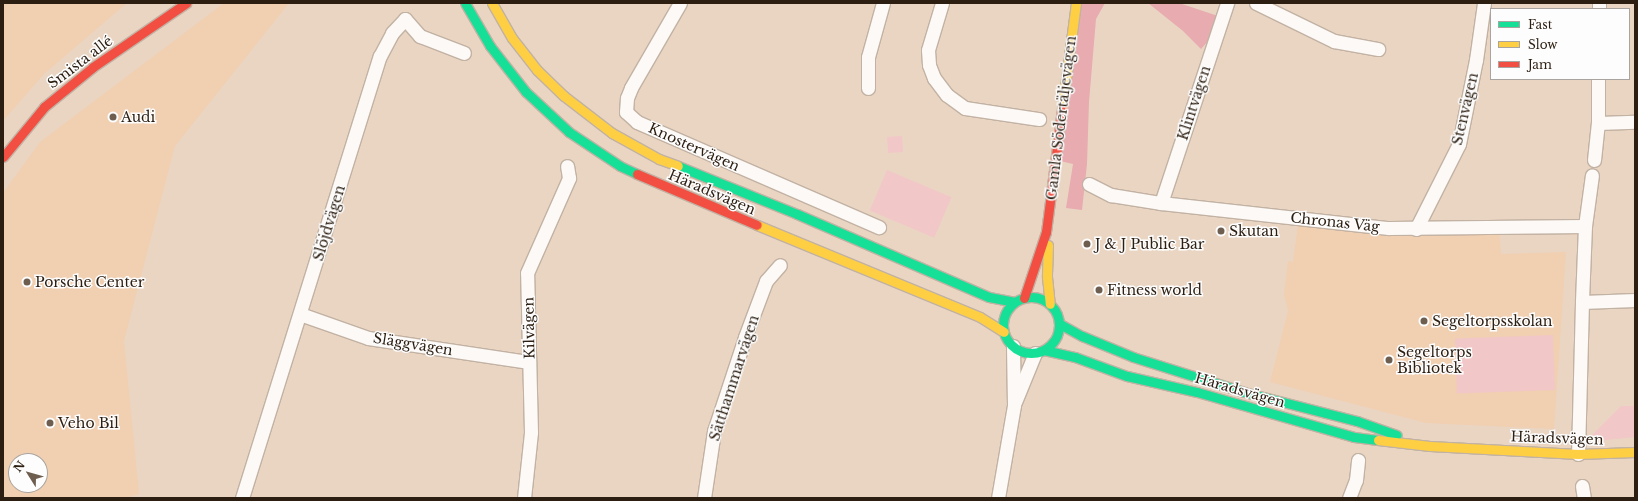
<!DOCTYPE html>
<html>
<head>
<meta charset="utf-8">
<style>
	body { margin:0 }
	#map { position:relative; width:1638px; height:501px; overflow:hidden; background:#ead5c3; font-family:"Libre Baskerville",serif }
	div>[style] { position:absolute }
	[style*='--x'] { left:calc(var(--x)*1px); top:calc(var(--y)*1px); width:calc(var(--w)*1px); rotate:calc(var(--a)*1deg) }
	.built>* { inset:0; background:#f1cfb1 }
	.green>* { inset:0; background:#f2c7c7; transform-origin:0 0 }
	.forest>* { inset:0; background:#e7abb0 }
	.roads { filter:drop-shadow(1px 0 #c2b2a3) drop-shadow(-1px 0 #c2b2a3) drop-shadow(0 1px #c2b2a3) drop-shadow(0 -1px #c2b2a3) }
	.street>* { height:13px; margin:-6.5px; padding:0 6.5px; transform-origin:6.5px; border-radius:6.5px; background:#fcf9f6 }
	.fast>* { height:9px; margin:-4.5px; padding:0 4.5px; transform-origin:4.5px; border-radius:4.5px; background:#16e098 }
	.fast>.ring { margin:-4.5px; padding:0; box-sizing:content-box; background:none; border:9px solid #16e098; border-radius:50% }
	.slow>* { height:9px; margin:-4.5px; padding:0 4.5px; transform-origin:4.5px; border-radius:4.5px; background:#ffcf43 }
	.jam>* { height:9px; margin:-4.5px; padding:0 4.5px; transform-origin:4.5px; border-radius:4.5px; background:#f24e42 }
	.dots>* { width:11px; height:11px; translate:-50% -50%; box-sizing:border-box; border:2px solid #fdfdfd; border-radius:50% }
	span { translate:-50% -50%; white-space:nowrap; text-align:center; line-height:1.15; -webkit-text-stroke:3px #fdfdfd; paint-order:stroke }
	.street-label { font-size:14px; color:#2c1e11 }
	.poi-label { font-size:14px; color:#2c1e11 }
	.left { translate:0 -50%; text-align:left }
	.frame { position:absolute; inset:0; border:4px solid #2c1e11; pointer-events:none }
	.legend { position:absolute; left:1490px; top:8px; width:140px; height:72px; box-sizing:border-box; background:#fdfdfd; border:1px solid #a9a49f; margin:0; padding:5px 7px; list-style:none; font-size:12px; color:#2c1e11 }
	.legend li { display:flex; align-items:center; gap:8px; height:20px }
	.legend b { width:20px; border:1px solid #a9a49f }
	.north { position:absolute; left:8px; top:453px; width:40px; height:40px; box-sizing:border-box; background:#fdfdfd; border:1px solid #a9a49f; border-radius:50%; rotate:307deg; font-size:11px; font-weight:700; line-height:16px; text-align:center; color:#2c1e11 }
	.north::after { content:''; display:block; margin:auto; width:14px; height:18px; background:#6e5e4f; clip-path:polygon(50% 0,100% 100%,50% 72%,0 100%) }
</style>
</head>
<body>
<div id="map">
	<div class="built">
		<i style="clip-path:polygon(3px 3px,127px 3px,44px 74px,3px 121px)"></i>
		<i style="clip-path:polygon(evenodd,224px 3px,289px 3px,175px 146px,124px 341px,139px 494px,125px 498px,3px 498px,3px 193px,40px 142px,224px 3px,16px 461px,40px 461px,40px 485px,16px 485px,16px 461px)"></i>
		<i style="clip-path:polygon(1298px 225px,1388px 234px,1499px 230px,1501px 254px,1566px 252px,1554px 429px,1426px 423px,1270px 382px,1288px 311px,1284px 295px,1288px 261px,1293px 262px)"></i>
	</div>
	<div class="green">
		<i style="left:902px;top:136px;width:16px;height:15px;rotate:86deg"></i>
		<i style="left:887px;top:170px;width:70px;height:44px;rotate:23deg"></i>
		<i style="left:1553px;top:335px;width:55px;height:98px;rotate:88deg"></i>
		<i style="clip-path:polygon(1621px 406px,1635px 406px,1635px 437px,1606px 440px,1592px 435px)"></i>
	</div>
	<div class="forest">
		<i style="clip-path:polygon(1081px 3px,1105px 3px,1096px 19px,1089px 102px,1087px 164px,1082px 210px,1066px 208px,1073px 164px,1060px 161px)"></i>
		<i style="clip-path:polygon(1148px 3px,1179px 3px,1218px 16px,1209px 40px,1201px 49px,1183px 31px)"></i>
	</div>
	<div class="roads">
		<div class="street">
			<i style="--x:680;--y:3;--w:98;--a:120"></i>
			<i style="--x:631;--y:88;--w:11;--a:112"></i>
			<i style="--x:627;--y:98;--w:14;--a:94"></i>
			<i style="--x:626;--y:112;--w:15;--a:42"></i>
			<i style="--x:637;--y:122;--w:264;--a:23.5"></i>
			<i style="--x:942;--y:3;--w:49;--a:106.6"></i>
			<i style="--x:928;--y:50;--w:15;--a:86"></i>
			<i style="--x:929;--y:65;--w:14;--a:69"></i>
			<i style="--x:934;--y:78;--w:21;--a:53"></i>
			<i style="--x:947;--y:95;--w:22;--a:36"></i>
			<i style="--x:965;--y:108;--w:75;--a:8.5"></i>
			<i style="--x:1256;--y:3;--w:87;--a:26"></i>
			<i style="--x:1334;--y:41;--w:45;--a:10.3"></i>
			<i style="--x:1599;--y:9;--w:6;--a:-90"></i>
			<i style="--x:868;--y:88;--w:31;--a:-90"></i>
			<i style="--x:868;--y:57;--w:56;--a:-74.5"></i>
			<i style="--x:1598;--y:123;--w:37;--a:-2"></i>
			<i style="--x:1594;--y:160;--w:37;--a:-84"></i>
			<i style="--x:1598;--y:123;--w:44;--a:-90"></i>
			<i style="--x:1089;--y:184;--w:25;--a:27"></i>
			<i style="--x:1111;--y:195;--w:51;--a:9.1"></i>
			<i style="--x:1161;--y:203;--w:229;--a:6.3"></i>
			<i style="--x:1389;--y:228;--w:196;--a:-0.6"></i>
			<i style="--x:1585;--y:226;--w:76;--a:92.3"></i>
			<i style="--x:1582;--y:302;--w:152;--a:91.5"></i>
			<i style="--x:1161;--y:203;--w:211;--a:-71.7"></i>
			<i style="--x:1585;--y:226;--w:51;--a:-82.2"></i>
			<i style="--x:1416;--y:229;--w:95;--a:-63.2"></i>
			<i style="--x:1459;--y:144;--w:86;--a:-78.6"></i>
			<i style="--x:1476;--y:60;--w:58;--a:-82"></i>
			<i style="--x:1582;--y:302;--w:53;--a:-2.2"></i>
			<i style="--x:300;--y:314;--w:72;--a:19.4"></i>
			<i style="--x:368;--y:338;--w:163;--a:8.5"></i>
			<i style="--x:1015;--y:402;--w:53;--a:-67.8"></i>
			<i style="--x:1582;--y:486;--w:12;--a:81"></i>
			<i style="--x:242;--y:498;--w:463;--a:-72.7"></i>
			<i style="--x:380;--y:56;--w:26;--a:-62"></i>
			<i style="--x:392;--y:33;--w:19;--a:-47"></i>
			<i style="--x:405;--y:19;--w:23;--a:49"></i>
			<i style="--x:420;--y:36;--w:47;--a:21.1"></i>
			<i style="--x:524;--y:498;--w:66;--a:-83.9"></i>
			<i style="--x:531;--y:432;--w:159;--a:-91.4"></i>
			<i style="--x:527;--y:273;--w:104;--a:-66.1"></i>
			<i style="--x:569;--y:178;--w:12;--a:-99"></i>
			<i style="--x:704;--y:498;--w:68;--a:-81.5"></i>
			<i style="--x:714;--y:431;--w:99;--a:-71.7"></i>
			<i style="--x:745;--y:337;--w:60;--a:-69.4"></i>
			<i style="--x:766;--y:281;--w:21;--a:-49"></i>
			<i style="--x:998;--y:498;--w:94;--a:-80.2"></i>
			<i style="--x:1014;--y:405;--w:59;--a:-91"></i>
			<i style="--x:1349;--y:498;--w:19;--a:-69"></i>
			<i style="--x:1356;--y:480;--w:20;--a:-84"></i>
		</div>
		<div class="fast">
			<i style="--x:465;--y:3;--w:50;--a:59.8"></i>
			<i style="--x:490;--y:46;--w:58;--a:52"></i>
			<i style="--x:526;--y:92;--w:59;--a:42.9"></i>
			<i style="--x:569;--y:132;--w:61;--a:33.7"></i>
			<i style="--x:620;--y:166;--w:19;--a:25"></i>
			<i style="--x:678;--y:166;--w:128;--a:22"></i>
			<i style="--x:797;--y:214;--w:209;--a:23.4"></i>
			<i style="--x:989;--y:297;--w:25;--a:11"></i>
			<i class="ring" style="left:1003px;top:297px;width:47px;height:47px"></i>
			<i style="--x:1060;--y:324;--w:25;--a:29"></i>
			<i style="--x:1082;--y:336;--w:55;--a:22.4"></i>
			<i style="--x:1133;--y:357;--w:116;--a:17.5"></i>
			<i style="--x:1244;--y:392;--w:117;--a:14.4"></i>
			<i style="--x:1357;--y:421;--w:42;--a:19.3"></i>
			<i style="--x:1044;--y:350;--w:32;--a:13"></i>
			<i style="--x:1075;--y:357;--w:55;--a:20.1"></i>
			<i style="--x:1127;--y:376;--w:72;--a:12.9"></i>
			<i style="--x:1197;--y:392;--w:163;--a:16"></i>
			<i style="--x:1354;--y:437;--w:24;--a:7"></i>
		</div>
		<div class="slow">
			<i style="--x:492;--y:3;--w:40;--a:60.3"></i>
			<i style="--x:512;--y:38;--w:41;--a:52"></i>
			<i style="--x:537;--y:70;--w:37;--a:44"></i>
			<i style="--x:564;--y:96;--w:61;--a:37.6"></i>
			<i style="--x:612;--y:133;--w:54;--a:29"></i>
			<i style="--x:659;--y:159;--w:20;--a:20"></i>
			<i style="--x:1062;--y:109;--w:107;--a:-82.5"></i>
			<i style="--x:757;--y:225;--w:241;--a:22.4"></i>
			<i style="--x:980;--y:317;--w:28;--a:32"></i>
			<i style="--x:1048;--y:245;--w:32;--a:92"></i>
			<i style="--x:1047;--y:277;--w:27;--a:84"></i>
			<i style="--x:1378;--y:440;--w:52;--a:6.6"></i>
			<i style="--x:1430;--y:446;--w:148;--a:3.1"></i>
			<i style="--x:1578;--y:454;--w:57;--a:-2"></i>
		</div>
		<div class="jam">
			<i style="--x:3;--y:157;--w:65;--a:-50.6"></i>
			<i style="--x:44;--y:107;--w:63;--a:-39.2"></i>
			<i style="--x:93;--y:67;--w:113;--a:-34.5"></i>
			<i style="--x:637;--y:174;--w:130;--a:23"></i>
			<i style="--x:1024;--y:298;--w:70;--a:-71.6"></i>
			<i style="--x:1046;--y:232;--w:124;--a:-82.6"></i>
		</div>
	</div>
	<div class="dots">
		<i style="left:113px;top:117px;background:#6e5e4f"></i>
		<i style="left:1221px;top:231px;background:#6e5e4f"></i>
		<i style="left:1087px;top:244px;background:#6e5e4f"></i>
		<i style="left:27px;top:282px;background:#6e5e4f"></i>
		<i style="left:1099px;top:290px;background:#6e5e4f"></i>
		<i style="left:1424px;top:321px;background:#6e5e4f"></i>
		<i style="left:1389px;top:360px;background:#6e5e4f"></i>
		<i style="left:50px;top:423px;background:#6e5e4f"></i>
	</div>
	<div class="street-label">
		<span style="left:80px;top:62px;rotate:-37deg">Smista allé</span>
		<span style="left:1194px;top:103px;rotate:-72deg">Klintvägen</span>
		<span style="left:1465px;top:109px;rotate:-77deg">Stenvägen</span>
		<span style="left:1061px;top:118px;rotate:-83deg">Gamla Södertäljevägen</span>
		<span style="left:694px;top:147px;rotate:24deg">Knostervägen</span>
		<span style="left:712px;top:192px;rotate:23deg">Häradsvägen</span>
		<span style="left:1335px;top:222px;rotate:6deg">Chronas Väg</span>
		<span style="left:329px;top:223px;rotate:-73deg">Slöjdvägen</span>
		<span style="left:529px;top:328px;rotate:-91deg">Kilvägen</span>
		<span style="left:413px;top:344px;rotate:9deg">Släggvägen</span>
		<span style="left:734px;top:378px;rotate:-72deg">Sätthammarvägen</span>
		<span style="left:1240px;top:390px;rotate:16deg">Häradsvägen</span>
		<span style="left:1557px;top:438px;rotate:2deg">Häradsvägen</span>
	</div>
	<div class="poi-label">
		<span class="left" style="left:121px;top:117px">Audi</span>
		<span class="left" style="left:1229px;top:231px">Skutan</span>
		<span class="left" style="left:1095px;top:244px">J &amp; J Public Bar</span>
		<span class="left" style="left:35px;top:282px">Porsche Center</span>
		<span class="left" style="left:1107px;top:290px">Fitness world</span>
		<span class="left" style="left:1432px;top:321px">Segeltorpsskolan</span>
		<span class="left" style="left:1397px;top:360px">Segeltorps<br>Bibliotek</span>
		<span class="left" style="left:58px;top:423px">Veho Bil</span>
	</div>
	<div class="frame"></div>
	<ul class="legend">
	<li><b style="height:5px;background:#16e098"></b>Fast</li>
	<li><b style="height:5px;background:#ffcf43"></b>Slow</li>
	<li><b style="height:5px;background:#f24e42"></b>Jam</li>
	</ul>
	<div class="north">N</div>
</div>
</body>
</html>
